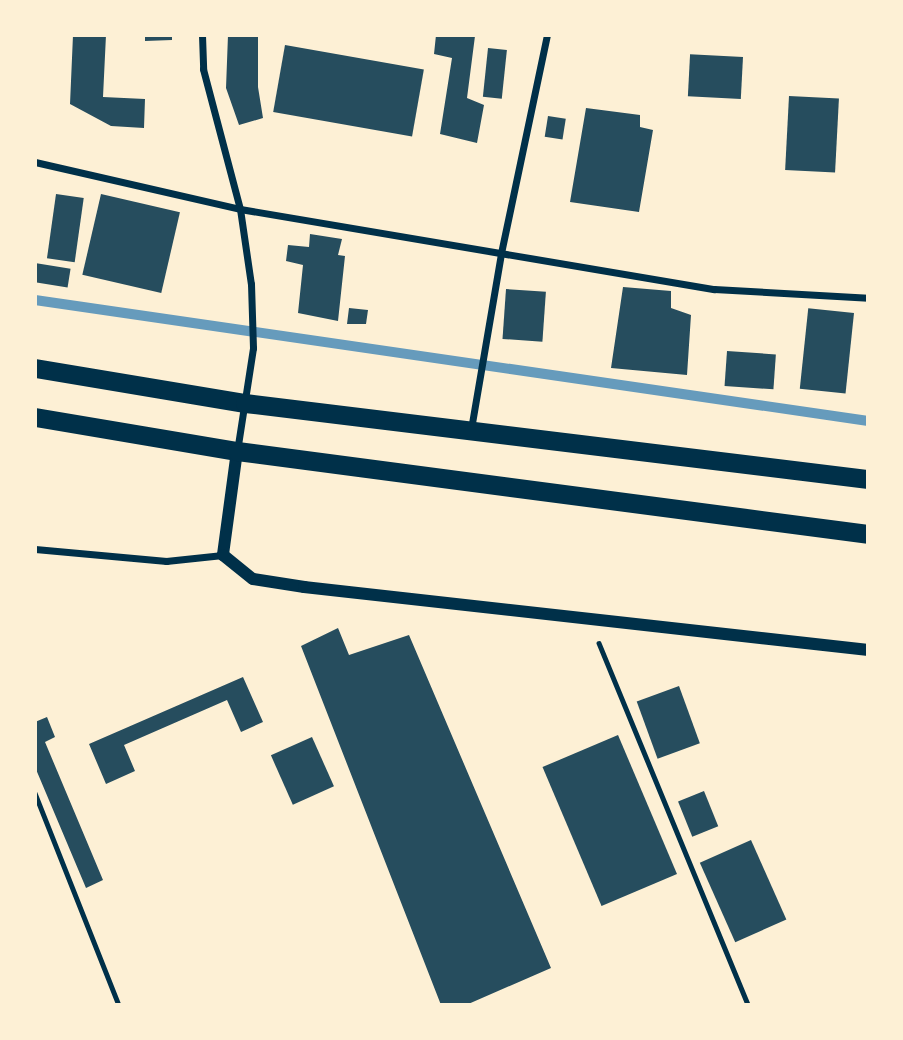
<!DOCTYPE html>
<html>
<head>
<meta charset="utf-8">
<style>
	body { margin:0 }
	#map { position:relative; width:903px; height:1040px; overflow:hidden; background:#fdf0d5; font-family:Montserrat,sans-serif }
	div>[style] { position:absolute }
	[style*='--x'] { left:calc(var(--x)*1px); top:calc(var(--y)*1px); width:calc(var(--w)*1px); rotate:calc(var(--a)*1deg) }
	.stream>* { height:10px; margin:-5px; padding:0 5px; transform-origin:5px; border-radius:5px; background:#669bbc }
	.building>* { inset:0; background:#264d5e; transform-origin:0 0 }
	.path>* { height:4.5px; margin:-2.25px; padding:0 2.25px; transform-origin:2.25px; border-radius:2.25px; background:#003049 }
	.minor>* { height:7px; margin:-3.5px; padding:0 3.5px; transform-origin:3.5px; border-radius:3.5px; background:#003049 }
	.tertiary>* { height:12px; margin:-6px; padding:0 6px; transform-origin:6px; border-radius:6px; background:#003049 }
	.trunk>* { height:19px; margin:-9.5px; padding:0 9.5px; transform-origin:9.5px; border-radius:9.5px; background:#003049 }
	span { translate:-50% -50%; white-space:nowrap; text-align:center; line-height:1.15; -webkit-text-stroke:5px #fdf0d5; paint-order:stroke }
	.frame { position:absolute; inset:0; border:37px solid #fdf0d5; pointer-events:none }
</style>
</head>
<body>
<div id="map">
	<div class="stream">
		<i style="--x:35;--y:300;--w:842;--a:8.26"></i>
	</div>
	<div class="building">
		<i style="clip-path:polygon(73px 35px,106px 35px,103px 97px,145px 99px,144px 128px,111px 126px,70px 104px)"></i>
		<i style="clip-path:polygon(145px 35px,172px 35px,172px 40px,145px 41px)"></i>
		<i style="clip-path:polygon(228px 35px,258px 35px,258px 87px,263px 118px,239px 125px,226px 88px)"></i>
		<i style="clip-path:polygon(436px 35px,475px 36px,467px 98px,484px 105px,477px 143px,440px 134px,452px 58px,434px 54px)"></i>
		<i style="left:285px;top:45px;width:141px;height:68px;rotate:10deg"></i>
		<i style="left:488px;top:48px;width:19px;height:49px;rotate:6deg"></i>
		<i style="left:743px;top:57px;width:42px;height:53px;rotate:93deg"></i>
		<i style="left:789px;top:96px;width:50px;height:74px;rotate:3deg"></i>
		<i style="clip-path:polygon(586px 108px,640px 115px,640px 127px,653px 130px,639px 212px,570px 202px)"></i>
		<i style="left:548px;top:116px;width:18px;height:21px;rotate:9deg"></i>
		<i style="left:56px;top:194px;width:28px;height:65px;rotate:8deg"></i>
		<i style="left:101px;top:194px;width:81px;height:83px;rotate:13deg"></i>
		<i style="clip-path:polygon(310px 234px,342px 239px,338px 255px,345px 256px,338px 321px,298px 313px,303px 265px,286px 261px,288px 245px,309px 247px)"></i>
		<i style="left:35px;top:263px;width:36px;height:19px;rotate:9deg"></i>
		<i style="clip-path:polygon(623px 287px,671px 291px,671px 308px,691px 315px,687px 375px,611px 368px)"></i>
		<i style="left:506px;top:289px;width:40px;height:50px;rotate:4deg"></i>
		<i style="clip-path:polygon(349px 308px,368px 310px,366px 324px,347px 324px)"></i>
		<i style="left:854px;top:313px;width:81px;height:46px;rotate:96deg"></i>
		<i style="left:727px;top:351px;width:49px;height:35px;rotate:4deg"></i>
		<i style="clip-path:polygon(338px 628px,349px 655px,409px 635px,551px 968px,466px 1005px,441px 1005px,301px 646px)"></i>
		<i style="clip-path:polygon(243px 677px,263px 722px,241px 732px,227px 700px,124px 745px,135px 771px,106px 784px,89px 744px)"></i>
		<i style="left:679px;top:686px;width:61px;height:45px;rotate:70deg"></i>
		<i style="clip-path:polygon(47px 717px,55px 737px,45px 742px,103px 880px,86px 888px,35px 767px,35px 722px)"></i>
		<i style="left:618px;top:735px;width:151px;height:82px;rotate:67deg"></i>
		<i style="left:312px;top:737px;width:54px;height:45px;rotate:66deg"></i>
		<i style="left:704px;top:791px;width:38px;height:28px;rotate:68deg"></i>
		<i style="left:751px;top:840px;width:87px;height:56px;rotate:66deg"></i>
	</div>
	<div class="path">
		<i style="--x:599;--y:643;--w:391;--a:67.6"></i>
		<i style="--x:35;--y:793;--w:228;--a:68.4"></i>
	</div>
	<div class="minor">
		<i style="--x:202;--y:35;--w:34;--a:88"></i>
		<i style="--x:203;--y:69;--w:145;--a:75.2"></i>
		<i style="--x:240;--y:209;--w:76;--a:81.7"></i>
		<i style="--x:251;--y:284;--w:64;--a:88.2"></i>
		<i style="--x:253;--y:348;--w:104;--a:98.8"></i>
		<i style="--x:35;--y:162;--w:210;--a:12.9"></i>
		<i style="--x:240;--y:209;--w:481;--a:9.6"></i>
		<i style="--x:714;--y:289;--w:154;--a:3.3"></i>
		<i style="--x:471;--y:429;--w:179;--a:-80.3"></i>
		<i style="--x:501;--y:253;--w:223;--a:-78.1"></i>
		<i style="--x:35;--y:549;--w:132;--a:5.2"></i>
		<i style="--x:166;--y:561;--w:57;--a:-6"></i>
	</div>
	<div class="tertiary">
		<i style="--x:237;--y:451;--w:105;--a:97.7"></i>
		<i style="--x:223;--y:555;--w:38;--a:39"></i>
		<i style="--x:253;--y:579;--w:52;--a:8.9"></i>
		<i style="--x:304;--y:587;--w:568;--a:6.37"></i>
	</div>
	<div class="trunk">
		<i style="--x:35;--y:368;--w:213;--a:9.5"></i>
		<i style="--x:245;--y:403;--w:628;--a:6.96"></i>
		<i style="--x:35;--y:417;--w:205;--a:9.6"></i>
		<i style="--x:237;--y:451;--w:636;--a:7.49"></i>
	</div>
	<div class="frame"></div>
</div>
</body>
</html>
